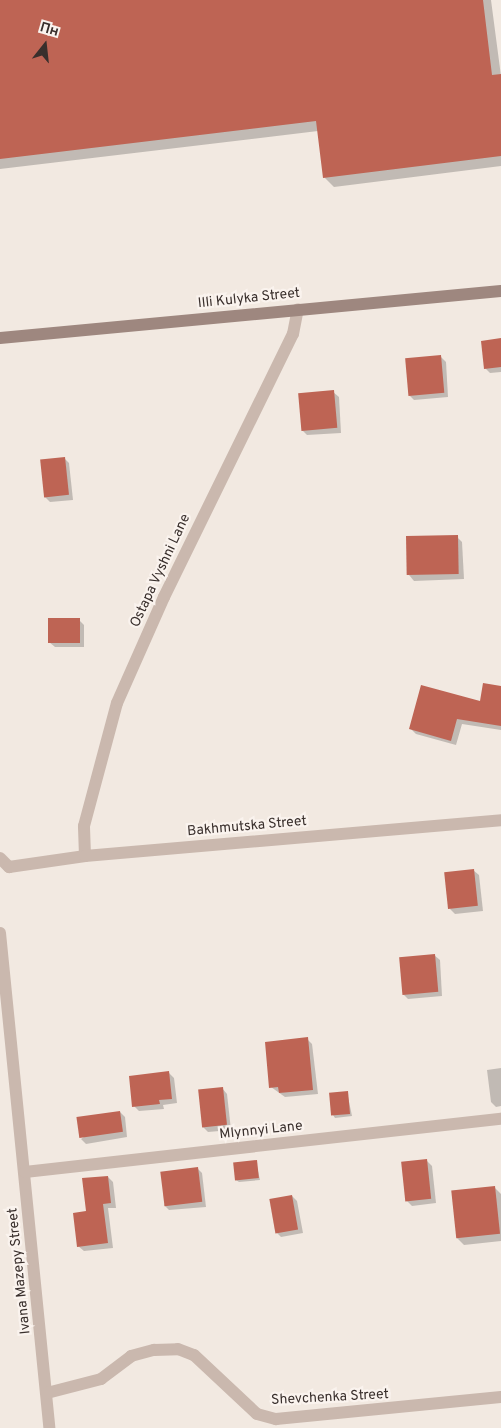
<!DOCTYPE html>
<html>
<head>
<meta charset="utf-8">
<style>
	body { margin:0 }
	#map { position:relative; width:501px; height:1428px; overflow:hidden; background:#f2e9e1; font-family:Overpass,sans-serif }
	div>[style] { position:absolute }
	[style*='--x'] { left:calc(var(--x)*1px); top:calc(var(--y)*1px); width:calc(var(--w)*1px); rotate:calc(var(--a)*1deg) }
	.shadow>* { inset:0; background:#0003 }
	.building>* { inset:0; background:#be6454; transform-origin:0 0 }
	.street>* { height:12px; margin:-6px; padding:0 6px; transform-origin:6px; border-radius:6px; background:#cab8ae }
	.secondary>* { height:12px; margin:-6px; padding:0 6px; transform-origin:6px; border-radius:6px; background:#9e877f }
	span { translate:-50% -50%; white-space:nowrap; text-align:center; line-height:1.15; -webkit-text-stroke:4.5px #faf3ee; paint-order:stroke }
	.street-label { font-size:14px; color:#392f2c }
	.north { position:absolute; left:20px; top:20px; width:50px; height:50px; -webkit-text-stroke:4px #faf3ee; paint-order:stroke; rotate:16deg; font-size:14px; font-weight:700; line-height:20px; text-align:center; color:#392f2c }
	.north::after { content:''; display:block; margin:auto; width:18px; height:22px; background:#392f2c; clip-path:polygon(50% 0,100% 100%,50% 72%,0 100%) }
</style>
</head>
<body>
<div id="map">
	<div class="shadow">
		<i style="clip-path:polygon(0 0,491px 0,501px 76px,501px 166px,334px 187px,324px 177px,318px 131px,0 169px)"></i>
		<i style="clip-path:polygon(501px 340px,501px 372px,490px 373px,485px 368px)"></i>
		<i style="clip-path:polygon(441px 357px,446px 362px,448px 397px,414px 400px,409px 395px)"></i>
		<i style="clip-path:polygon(333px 392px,339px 397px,341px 433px,307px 435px,302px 430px)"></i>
		<i style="clip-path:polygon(64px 458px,69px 463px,73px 500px,50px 502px,45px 497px)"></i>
		<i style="clip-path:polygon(457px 537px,462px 542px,464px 579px,414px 581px,409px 575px)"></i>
		<i style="clip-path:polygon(79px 620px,84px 625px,84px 647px,55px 647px,49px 642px)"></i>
		<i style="clip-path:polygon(501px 687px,501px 730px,462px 724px,456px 745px,416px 734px,411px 729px,481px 703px)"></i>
		<i style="clip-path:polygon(473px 870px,479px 875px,483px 911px,455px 914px,450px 909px)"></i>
		<i style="clip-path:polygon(434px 955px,440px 960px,442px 996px,408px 999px,403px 994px)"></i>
		<i style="clip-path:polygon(307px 1039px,312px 1044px,318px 1094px,285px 1097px,271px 1087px)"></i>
		<i style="clip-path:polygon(501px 1068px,501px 1106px,496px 1107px,491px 1102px,487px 1070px)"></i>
		<i style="clip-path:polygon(169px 1073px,174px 1078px,177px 1103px,163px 1105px,164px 1109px,139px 1111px,134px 1106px)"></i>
		<i style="clip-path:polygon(222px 1088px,227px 1094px,231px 1130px,208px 1132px,203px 1127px)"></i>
		<i style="clip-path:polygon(347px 1092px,352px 1116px,335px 1118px,333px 1115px)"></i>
		<i style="clip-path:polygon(120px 1112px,125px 1117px,127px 1137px,86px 1144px,81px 1139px)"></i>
		<i style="clip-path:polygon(427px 1161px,432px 1166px,436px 1203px,412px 1206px,407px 1201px)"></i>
		<i style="clip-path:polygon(256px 1162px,260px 1180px,239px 1182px,236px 1180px)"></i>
		<i style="clip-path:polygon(197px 1168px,202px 1173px,206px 1207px,169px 1210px,164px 1205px)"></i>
		<i style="clip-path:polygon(108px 1177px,113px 1182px,116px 1208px,108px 1208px,113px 1248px,84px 1251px,78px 1246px,87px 1212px)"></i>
		<i style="clip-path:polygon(495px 1188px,501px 1194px,501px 1241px,464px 1245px,457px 1238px)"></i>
		<i style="clip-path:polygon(292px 1196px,297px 1201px,303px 1233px,281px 1237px,276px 1232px)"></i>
	</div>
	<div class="building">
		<i style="clip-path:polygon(0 0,483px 0,492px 75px,501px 74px,501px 156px,323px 178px,316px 121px,0 159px)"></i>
		<i style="clip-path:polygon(501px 338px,501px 367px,484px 369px,481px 341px)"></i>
		<i style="left:441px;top:355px;width:38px;height:36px;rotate:85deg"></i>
		<i style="left:334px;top:390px;width:38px;height:36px;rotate:85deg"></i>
		<i style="left:65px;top:457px;width:38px;height:25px;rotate:84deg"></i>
		<i style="left:458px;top:535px;width:39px;height:52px;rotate:89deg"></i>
		<i style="left:80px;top:618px;width:25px;height:32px;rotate:90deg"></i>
		<i style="clip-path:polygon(483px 683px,501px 686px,501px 726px,457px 719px,451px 741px,409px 729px,421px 685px,480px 701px)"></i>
		<i style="left:474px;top:869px;width:37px;height:30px;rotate:84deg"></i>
		<i style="left:435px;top:954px;width:38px;height:36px;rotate:85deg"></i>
		<i style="clip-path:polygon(308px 1037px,313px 1090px,279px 1093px,278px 1087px,269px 1088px,265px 1042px)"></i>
		<i style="clip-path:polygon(169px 1071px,172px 1099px,159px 1100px,160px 1104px,132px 1107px,129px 1076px)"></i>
		<i style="left:223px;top:1087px;width:38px;height:25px;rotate:84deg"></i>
		<i style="left:348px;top:1091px;width:23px;height:19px;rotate:85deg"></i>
		<i style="left:120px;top:1111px;width:21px;height:44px;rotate:82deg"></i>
		<i style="left:427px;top:1159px;width:40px;height:26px;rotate:84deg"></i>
		<i style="left:257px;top:1160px;width:18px;height:24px;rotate:84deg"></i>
		<i style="left:198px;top:1167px;width:35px;height:38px;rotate:83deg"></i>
		<i style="clip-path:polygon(108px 1176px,111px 1203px,103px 1204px,108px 1243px,77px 1247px,73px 1213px,86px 1211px,82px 1178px)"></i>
		<i style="left:495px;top:1186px;width:48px;height:44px;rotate:84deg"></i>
		<i style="left:292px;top:1195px;width:35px;height:23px;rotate:80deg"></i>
	</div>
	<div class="street">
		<i style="--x:85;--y:856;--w:30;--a:-92"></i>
		<i style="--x:84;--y:826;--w:127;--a:-75"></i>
		<i style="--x:117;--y:703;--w:116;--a:-66.1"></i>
		<i style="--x:164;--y:597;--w:293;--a:-63.9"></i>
		<i style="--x:293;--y:334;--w:25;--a:-79"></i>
		<i style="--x:0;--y:858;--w:13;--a:45"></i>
		<i style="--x:9;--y:867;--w:77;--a:-8.2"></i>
		<i style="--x:85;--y:856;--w:418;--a:-4.9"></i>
		<i style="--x:0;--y:933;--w:497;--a:84.3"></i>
		<i style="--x:25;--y:1172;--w:479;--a:-6.4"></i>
		<i style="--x:47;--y:1393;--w:56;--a:-14.5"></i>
		<i style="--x:101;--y:1379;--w:38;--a:-37"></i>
		<i style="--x:131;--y:1356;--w:24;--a:-15"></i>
		<i style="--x:154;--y:1350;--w:24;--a:-2"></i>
		<i style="--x:178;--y:1349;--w:17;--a:21"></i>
		<i style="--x:194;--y:1355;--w:86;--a:43.1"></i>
		<i style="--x:257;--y:1414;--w:20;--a:15"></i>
		<i style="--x:276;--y:1419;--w:226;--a:-5.6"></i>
	</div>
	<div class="secondary">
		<i style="--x:0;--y:338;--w:503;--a:-5.36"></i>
	</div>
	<div class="street-label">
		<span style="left:249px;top:299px;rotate:-6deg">Illi Kulyka Street</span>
		<span style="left:161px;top:571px;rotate:-65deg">Ostapa Vyshni Lane</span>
		<span style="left:247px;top:827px;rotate:-5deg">Bakhmutska Street</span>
		<span style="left:261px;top:1131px;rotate:-6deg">Mlynnyi Lane</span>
		<span style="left:20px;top:1271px;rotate:-96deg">Ivana Mazepy Street</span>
		<span style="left:330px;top:1398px;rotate:-3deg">Shevchenka Street</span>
	</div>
	<div class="north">Пн</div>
</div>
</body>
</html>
